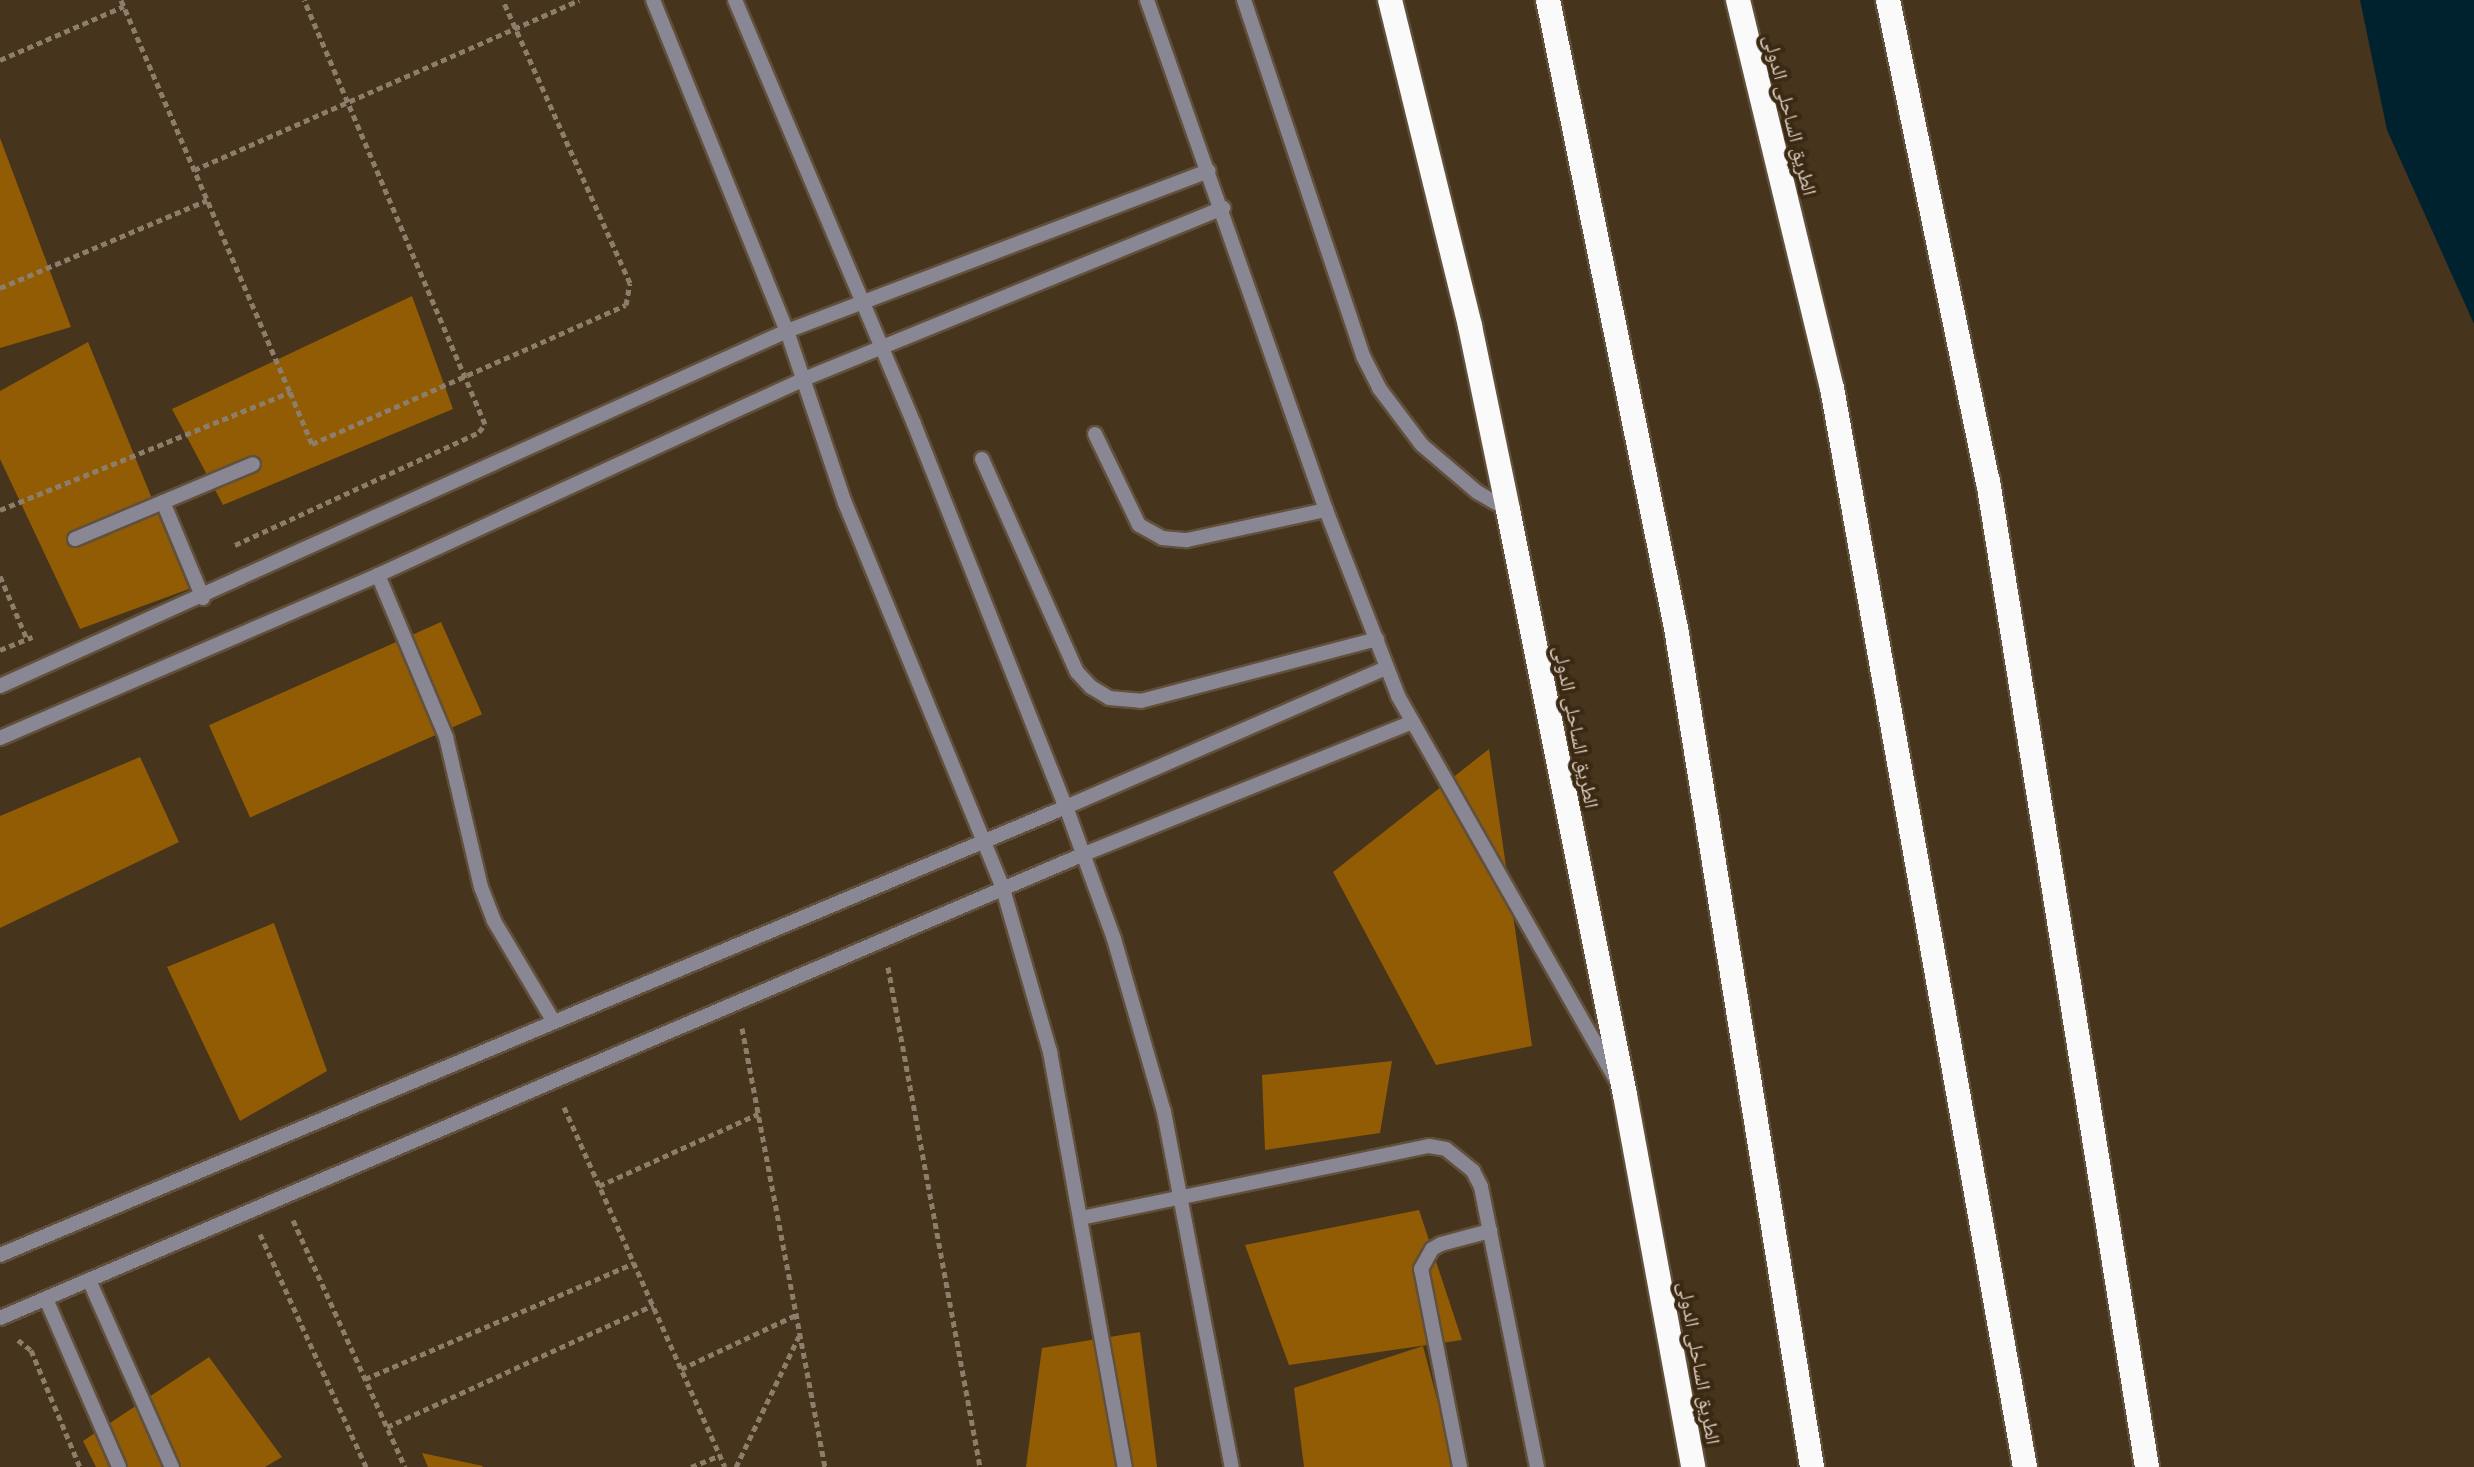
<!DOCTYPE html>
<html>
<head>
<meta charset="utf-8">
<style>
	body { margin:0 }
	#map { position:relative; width:2474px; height:1467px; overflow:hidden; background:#46341d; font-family:Helvetica,"Noto Naskh Arabic",sans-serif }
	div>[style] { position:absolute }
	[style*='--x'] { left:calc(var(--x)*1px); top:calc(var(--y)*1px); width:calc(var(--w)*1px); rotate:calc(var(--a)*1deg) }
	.water>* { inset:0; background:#00222e }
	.building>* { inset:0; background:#915c03; transform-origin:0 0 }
	.path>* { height:5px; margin-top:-2.5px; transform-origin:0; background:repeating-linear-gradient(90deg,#8d7e6c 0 6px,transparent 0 10px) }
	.roads { filter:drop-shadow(2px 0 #61503b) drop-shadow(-2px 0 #61503b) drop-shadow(0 2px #61503b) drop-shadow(0 -2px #61503b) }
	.minor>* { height:14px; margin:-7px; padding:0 7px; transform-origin:7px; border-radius:7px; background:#8a8794 }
	.highway>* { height:24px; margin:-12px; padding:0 12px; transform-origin:12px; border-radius:12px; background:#fafafa }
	span { translate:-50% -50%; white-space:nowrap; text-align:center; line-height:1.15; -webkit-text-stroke:8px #3b2913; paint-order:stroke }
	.street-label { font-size:20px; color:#dcd0c3 }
</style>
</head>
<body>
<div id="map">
	<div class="water">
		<i style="clip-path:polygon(2360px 0,2474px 0,2474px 324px,2387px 130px)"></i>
	</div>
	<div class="building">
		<i style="clip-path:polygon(0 138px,71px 327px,0 348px)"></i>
		<i style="clip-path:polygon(412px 296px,453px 409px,223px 505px,172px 409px)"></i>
		<i style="clip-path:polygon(88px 342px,189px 589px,80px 629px,0 459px,0 391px)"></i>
		<i style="left:441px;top:622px;width:101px;height:254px;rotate:66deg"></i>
		<i style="clip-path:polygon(1489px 749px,1532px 1046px,1436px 1065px,1333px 872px)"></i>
		<i style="clip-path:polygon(140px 757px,179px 842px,0 928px,0 816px)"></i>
		<i style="clip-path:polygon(274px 923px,327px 1071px,240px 1121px,167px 967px)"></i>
		<i style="clip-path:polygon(1392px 1061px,1380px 1133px,1265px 1150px,1262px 1075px)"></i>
		<i style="clip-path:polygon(1419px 1210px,1462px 1340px,1289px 1365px,1245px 1245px)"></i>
		<i style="clip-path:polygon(1140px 1332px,1157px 1467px,1026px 1467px,1042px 1348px)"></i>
		<i style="clip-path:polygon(1423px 1346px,1455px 1467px,1304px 1467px,1294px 1388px)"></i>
		<i style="clip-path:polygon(209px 1357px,282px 1457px,265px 1467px,96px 1467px,83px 1441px)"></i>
		<i style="clip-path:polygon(422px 1453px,483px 1466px,482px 1467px,428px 1467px)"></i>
	</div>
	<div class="path">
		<i style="--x:121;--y:0;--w:427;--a:66.7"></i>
		<i style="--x:0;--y:60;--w:135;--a:-23.5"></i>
		<i style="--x:194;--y:170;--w:421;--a:-23.8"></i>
		<i style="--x:0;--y:288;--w:225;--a:-23"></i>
		<i style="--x:0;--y:510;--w:313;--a:-22.1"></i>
		<i style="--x:290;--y:392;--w:56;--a:67.1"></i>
		<i style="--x:312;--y:444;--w:343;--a:-23.9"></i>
		<i style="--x:626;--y:305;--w:22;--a:-80"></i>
		<i style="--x:630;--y:283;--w:310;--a:-114.2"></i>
		<i style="--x:235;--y:545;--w:269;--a:-24.8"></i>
		<i style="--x:479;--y:432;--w:10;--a:-53"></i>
		<i style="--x:485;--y:424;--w:461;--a:-113.1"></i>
		<i style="--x:0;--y:576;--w:69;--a:66.8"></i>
		<i style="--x:0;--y:650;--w:35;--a:-22"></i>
		<i style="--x:888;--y:967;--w:508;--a:79.57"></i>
		<i style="--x:742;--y:1028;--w:447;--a:79.3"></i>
		<i style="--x:564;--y:1107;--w:394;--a:65.9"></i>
		<i style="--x:599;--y:1186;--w:175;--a:-24.4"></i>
		<i style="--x:293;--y:1220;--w:271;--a:65.6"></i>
		<i style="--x:260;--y:1234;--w:256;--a:65.5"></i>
		<i style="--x:18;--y:1340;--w:16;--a:38"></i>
		<i style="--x:31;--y:1350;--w:127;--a:67.3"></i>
		<i style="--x:681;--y:1369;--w:127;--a:-25.2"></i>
		<i style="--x:365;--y:1379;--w:293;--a:-23.3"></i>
		<i style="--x:387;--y:1427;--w:293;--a:-24.6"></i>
		<i style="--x:691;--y:1467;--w:31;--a:-22"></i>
		<i style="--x:736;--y:1467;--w:145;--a:-64.3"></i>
	</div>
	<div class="roads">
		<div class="minor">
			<i style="--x:653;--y:0;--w:357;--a:68"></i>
			<i style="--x:787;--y:331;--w:182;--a:71.4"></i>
			<i style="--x:845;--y:503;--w:417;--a:67.7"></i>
			<i style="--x:1003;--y:889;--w:170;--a:73.9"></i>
			<i style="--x:1050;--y:1052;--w:422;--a:79.8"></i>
			<i style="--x:735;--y:0;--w:460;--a:67.1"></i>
			<i style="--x:914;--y:424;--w:412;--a:68.4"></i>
			<i style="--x:1066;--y:807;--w:140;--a:70"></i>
			<i style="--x:1114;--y:939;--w:180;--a:73.9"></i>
			<i style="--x:1164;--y:1112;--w:361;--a:79.2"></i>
			<i style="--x:1147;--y:0;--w:541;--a:70.66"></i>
			<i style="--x:1326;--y:510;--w:199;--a:68.8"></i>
			<i style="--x:1398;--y:696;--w:439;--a:60.4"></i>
			<i style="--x:1244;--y:0;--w:375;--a:71.5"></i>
			<i style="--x:1363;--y:356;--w:36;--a:63"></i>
			<i style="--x:1379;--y:388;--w:71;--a:53"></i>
			<i style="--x:1422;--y:445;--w:72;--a:40.5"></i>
			<i style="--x:1477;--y:492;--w:36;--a:30"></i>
			<i style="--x:1095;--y:434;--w:101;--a:64.2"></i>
			<i style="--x:1139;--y:525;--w:26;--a:29"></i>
			<i style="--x:1162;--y:538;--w:25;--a:5"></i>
			<i style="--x:1187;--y:540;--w:142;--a:-12.2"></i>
			<i style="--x:982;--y:459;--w:233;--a:66"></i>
			<i style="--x:1077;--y:672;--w:21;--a:47"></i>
			<i style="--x:1091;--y:687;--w:21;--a:31"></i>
			<i style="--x:1109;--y:698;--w:32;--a:5"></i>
			<i style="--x:1141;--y:701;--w:244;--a:-14.7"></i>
			<i style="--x:163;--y:502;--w:104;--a:67.4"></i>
			<i style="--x:75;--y:539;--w:193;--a:-22.8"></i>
			<i style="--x:378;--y:575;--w:176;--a:67.2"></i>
			<i style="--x:446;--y:737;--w:154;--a:76.9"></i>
			<i style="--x:481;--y:887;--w:36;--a:69"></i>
			<i style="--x:494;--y:921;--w:117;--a:59.3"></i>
			<i style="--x:0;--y:686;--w:863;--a:-24.28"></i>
			<i style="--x:787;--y:331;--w:451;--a:-20.8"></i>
			<i style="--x:0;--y:738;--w:412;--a:-23.3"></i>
			<i style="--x:378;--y:575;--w:469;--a:-24.7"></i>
			<i style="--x:804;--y:379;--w:453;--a:-22.2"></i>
			<i style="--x:1081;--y:1218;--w:355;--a:-11.7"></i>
			<i style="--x:1429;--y:1146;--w:17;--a:10"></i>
			<i style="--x:1446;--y:1149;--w:35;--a:39"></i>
			<i style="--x:1473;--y:1171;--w:18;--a:63"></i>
			<i style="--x:1481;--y:1187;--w:286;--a:78.7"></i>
			<i style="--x:0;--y:1255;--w:1156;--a:-22.8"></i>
			<i style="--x:1066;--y:807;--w:349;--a:-23.5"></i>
			<i style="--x:89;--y:1280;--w:205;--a:66.1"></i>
			<i style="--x:46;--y:1299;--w:183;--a:66.5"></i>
			<i style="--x:0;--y:1318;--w:1177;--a:-23.17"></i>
			<i style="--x:1082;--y:855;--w:354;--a:-21.9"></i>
			<i style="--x:1460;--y:1467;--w:202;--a:-101.1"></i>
			<i style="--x:1421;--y:1269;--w:23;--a:-61"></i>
			<i style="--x:1432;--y:1249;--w:10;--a:-29"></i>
			<i style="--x:1441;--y:1244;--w:51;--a:-14.9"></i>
		</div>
		<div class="highway">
			<i style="--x:1390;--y:0;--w:336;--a:76.2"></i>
			<i style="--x:1470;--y:326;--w:188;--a:78.3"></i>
			<i style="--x:1508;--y:510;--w:597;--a:78.69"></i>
			<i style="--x:1625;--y:1095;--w:378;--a:79.6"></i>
			<i style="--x:1548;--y:0;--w:641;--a:78.48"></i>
			<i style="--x:1676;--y:628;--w:850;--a:80.79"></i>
			<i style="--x:1738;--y:0;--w:399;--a:76.4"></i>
			<i style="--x:1832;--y:388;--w:1096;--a:79.86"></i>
			<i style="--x:1888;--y:0;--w:491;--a:78.3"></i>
			<i style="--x:1988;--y:481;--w:999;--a:80.84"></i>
		</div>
	</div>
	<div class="street-label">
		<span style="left:1790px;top:115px;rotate:76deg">الطريق الساحلى الدولى</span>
		<span style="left:1576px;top:727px;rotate:79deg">الطريق الساحلى الدولى</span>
		<span style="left:1699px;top:1363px;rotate:80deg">الطريق الساحلى الدولى</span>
	</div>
</div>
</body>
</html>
